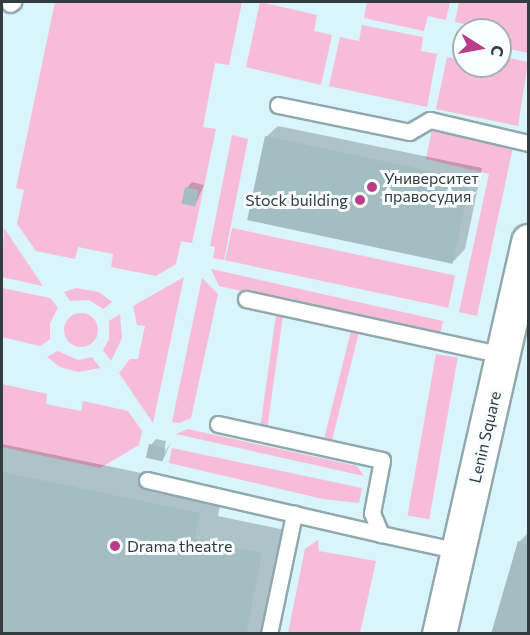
<!DOCTYPE html>
<html>
<head>
<meta charset="utf-8">
<style>
	body { margin:0 }
	#map { position:relative; width:530px; height:635px; overflow:hidden; background:#d9f4fa; font-family:Commissioner,sans-serif }
	div>[style] { position:absolute }
	[style*='--x'] { left:calc(var(--x)*1px); top:calc(var(--y)*1px); width:calc(var(--w)*1px); rotate:calc(var(--a)*1deg) }
	.green>* { inset:0; background:#f7bcda; transform-origin:0 0 }
	.round { border-radius:50% }
	.shadow>* { inset:0; background:#0003 }
	.building>* { inset:0; background:#a3bdc2; transform-origin:0 0 }
	.roads { filter:drop-shadow(2px 0 #90a9ae) drop-shadow(-2px 0 #90a9ae) drop-shadow(0 2px #90a9ae) drop-shadow(0 -2px #90a9ae) }
	.service>* { height:15px; margin:-7.5px; padding:0 7.5px; transform-origin:7.5px; border-radius:7.5px; background:#fff }
	.tertiary>* { height:33px; margin:-16.5px; padding:0 16.5px; transform-origin:16.5px; border-radius:16.5px; background:#fff }
	.dots>* { width:16px; height:16px; translate:-50% -50%; box-sizing:border-box; border:3px solid #f8fdfe; border-radius:50% }
	span { translate:-50% -50%; white-space:nowrap; text-align:center; line-height:1.15; -webkit-text-stroke:6px #f8fdfe; paint-order:stroke }
	.poi-label { font-size:16px; color:#323d3f }
	.left { translate:0 -50%; text-align:left }
	.right { translate:-100% -50%; text-align:right }
	.street-label { font-size:16px; color:#323d3f }
	.frame { position:absolute; inset:0; border:3px solid #323d3f; pointer-events:none }
	.north { position:absolute; left:452px; top:18px; width:60px; height:60px; box-sizing:border-box; background:#f8fdfe; border:2px solid #a9b0b2; border-radius:50%; rotate:101deg; font-size:16px; font-weight:700; line-height:24px; text-align:center; color:#323d3f }
	.north::after { content:''; display:block; margin:auto; width:21px; height:27px; background:#bb3c89; clip-path:polygon(50% 0,100% 100%,50% 72%,0 100%) }
</style>
</head>
<body>
<div id="map">
	<div class="green">
		<i style="clip-path:polygon(55px 2px,242px 2px,229px 65px,215px 63px,203px 127px,216px 129px,192px 243px,181px 241px,176px 264px,156px 276px,111px 267px,113px 254px,78px 247px,75px 259px,36px 251px,17px 224px,24px 190px,16px 188px)"></i>
		<i style="clip-path:polygon(260px 2px,317px 15px,314px 31px,332px 35px,321px 85px,246px 67px)"></i>
		<i style="clip-path:polygon(367px 2px,450px 2px,446px 20px,428px 16px,424px 31px,364px 18px)"></i>
		<i style="clip-path:polygon(459px 2px,528px 2px,528px 53px,500px 47px,500px 30px,473px 30px,473px 26px,455px 22px)"></i>
		<i style="clip-path:polygon(362px 25px,423px 37px,421px 51px,437px 54px,427px 107px,329px 86px,340px 37px,359px 41px)"></i>
		<i style="clip-path:polygon(500px 56px,528px 62px,518px 126px,436px 109px,447px 57px,464px 61px,464px 66px,500px 66px)"></i>
		<i style="clip-path:polygon(432px 130px,513px 147px,477px 316px,459px 312px,489px 174px,426px 159px)"></i>
		<i style="clip-path:polygon(232px 135px,248px 139px,224px 260px,213px 258px,215px 247px,210px 246px)"></i>
		<i style="clip-path:polygon(4px 228px,43px 286px,2px 277px)"></i>
		<i style="left:232px;top:228px;width:228px;height:33px;rotate:12deg"></i>
		<i style="clip-path:polygon(211px 269px,443px 321px,440px 334px,219px 286px)"></i>
		<i style="clip-path:polygon(184px 277px,153px 423px,119px 373px,130px 359px,138px 359px,145px 326px,137px 325px,133px 306px)"></i>
		<i style="clip-path:polygon(202px 278px,218px 294px,191px 418px,179px 423px,172px 422px)"></i>
		<i style="clip-path:polygon(2px 288px,50px 298px,58px 308px,50px 323px,50px 339px,40px 346px,2px 337px)"></i>
		<i style="clip-path:polygon(76px 288px,99px 292px,112px 302px,103px 309px,89px 300px,70px 301px,64px 292px)"></i>
		<i class="round" style="left:64px;top:313px;width:34px;height:34px"></i>
		<i style="clip-path:polygon(120px 314px,122px 338px,111px 361px,103px 350px,109px 339px,109px 321px)"></i>
		<i style="left:276px;top:315px;width:7px;height:111px;rotate:8deg"></i>
		<i style="left:351px;top:331px;width:8px;height:112px;rotate:14deg"></i>
		<i style="clip-path:polygon(58px 351px,78px 360px,92px 357px,100px 368px,78px 372px,60px 367px,47px 357px)"></i>
		<i style="left:436px;top:354px;width:22px;height:164px;rotate:10deg"></i>
		<i style="clip-path:polygon(2px 384px,47px 394px,46px 404px,81px 411px,83px 401px,128px 411px,142px 431px,139px 445px,100px 468px,2px 447px)"></i>
		<i style="clip-path:polygon(188px 429px,357px 466px,364px 476px,176px 434px)"></i>
		<i style="clip-path:polygon(172px 448px,362px 488px,359px 503px,323px 499px,169px 463px)"></i>
		<i style="clip-path:polygon(318px 540px,319px 551px,376px 561px,360px 633px,288px 633px,305px 549px)"></i>
	</div>
	<div class="shadow">
		<i style="clip-path:polygon(278px 126px,482px 168px,465px 249px,454px 261px,266px 137px)"></i>
		<i style="clip-path:polygon(192px 182px,204px 185px,195px 205px,187px 188px)"></i>
		<i style="clip-path:polygon(156px 439px,166px 441px,163px 455px,171px 442px,163px 460px,151px 445px)"></i>
		<i style="clip-path:polygon(2px 444px,223px 490px,218px 516px,285px 530px,264px 634px,2px 634px)"></i>
		<i style="clip-path:polygon(528px 533px,528px 634px,493px 634px,519px 542px)"></i>
	</div>
	<div class="building">
		<i style="left:265px;top:136px;width:210px;height:86px;rotate:12deg"></i>
		<i style="left:185px;top:187px;width:14px;height:17px;rotate:12deg"></i>
		<i style="left:149px;top:444px;width:17px;height:14px;rotate:13deg"></i>
		<i style="clip-path:polygon(2px 472px,200px 513px,195px 539px,262px 553px,246px 634px,2px 634px)"></i>
		<i style="clip-path:polygon(518px 541px,528px 545px,528px 634px,491px 634px)"></i>
	</div>
	<div class="roads">
		<div class="service">
			<i style="--x:10;--y:4;--w:4;--a:-34"></i>
			<i style="--x:278;--y:105;--w:134;--a:11.6"></i>
			<i style="--x:409;--y:132;--w:24;--a:-30"></i>
			<i style="--x:430;--y:120;--w:101;--a:13.2"></i>
			<i style="--x:246;--y:299;--w:263;--a:12.3"></i>
			<i style="--x:218;--y:424;--w:168;--a:12.4"></i>
			<i style="--x:382;--y:460;--w:54;--a:100.7"></i>
			<i style="--x:372;--y:513;--w:23;--a:67"></i>
			<i style="--x:381;--y:534;--w:80;--a:12.3"></i>
			<i style="--x:147;--y:480;--w:240;--a:13"></i>
			<i style="--x:269;--y:634;--w:123;--a:-78.2"></i>
		</div>
		<div class="tertiary">
			<i style="--x:439;--y:634;--w:403;--a:-77.2"></i>
		</div>
	</div>
	<div class="dots">
		<i style="left:372px;top:187px;background:#bb3c89"></i>
		<i style="left:360px;top:200px;background:#bb3c89"></i>
		<i style="left:115px;top:546px;background:#bb3c89"></i>
	</div>
	<div class="poi-label">
		<span class="left" style="left:384px;top:187px">Университет<br>правосудия</span>
		<span class="right" style="left:348px;top:200px">Stock building</span>
		<span class="left" style="left:127px;top:546px">Drama theatre</span>
	</div>
	<div class="street-label">
		<span style="left:485px;top:437px;rotate:-77deg">Lenin Square</span>
	</div>
	<div class="frame"></div>
	<div class="north">С</div>
</div>
</body>
</html>
